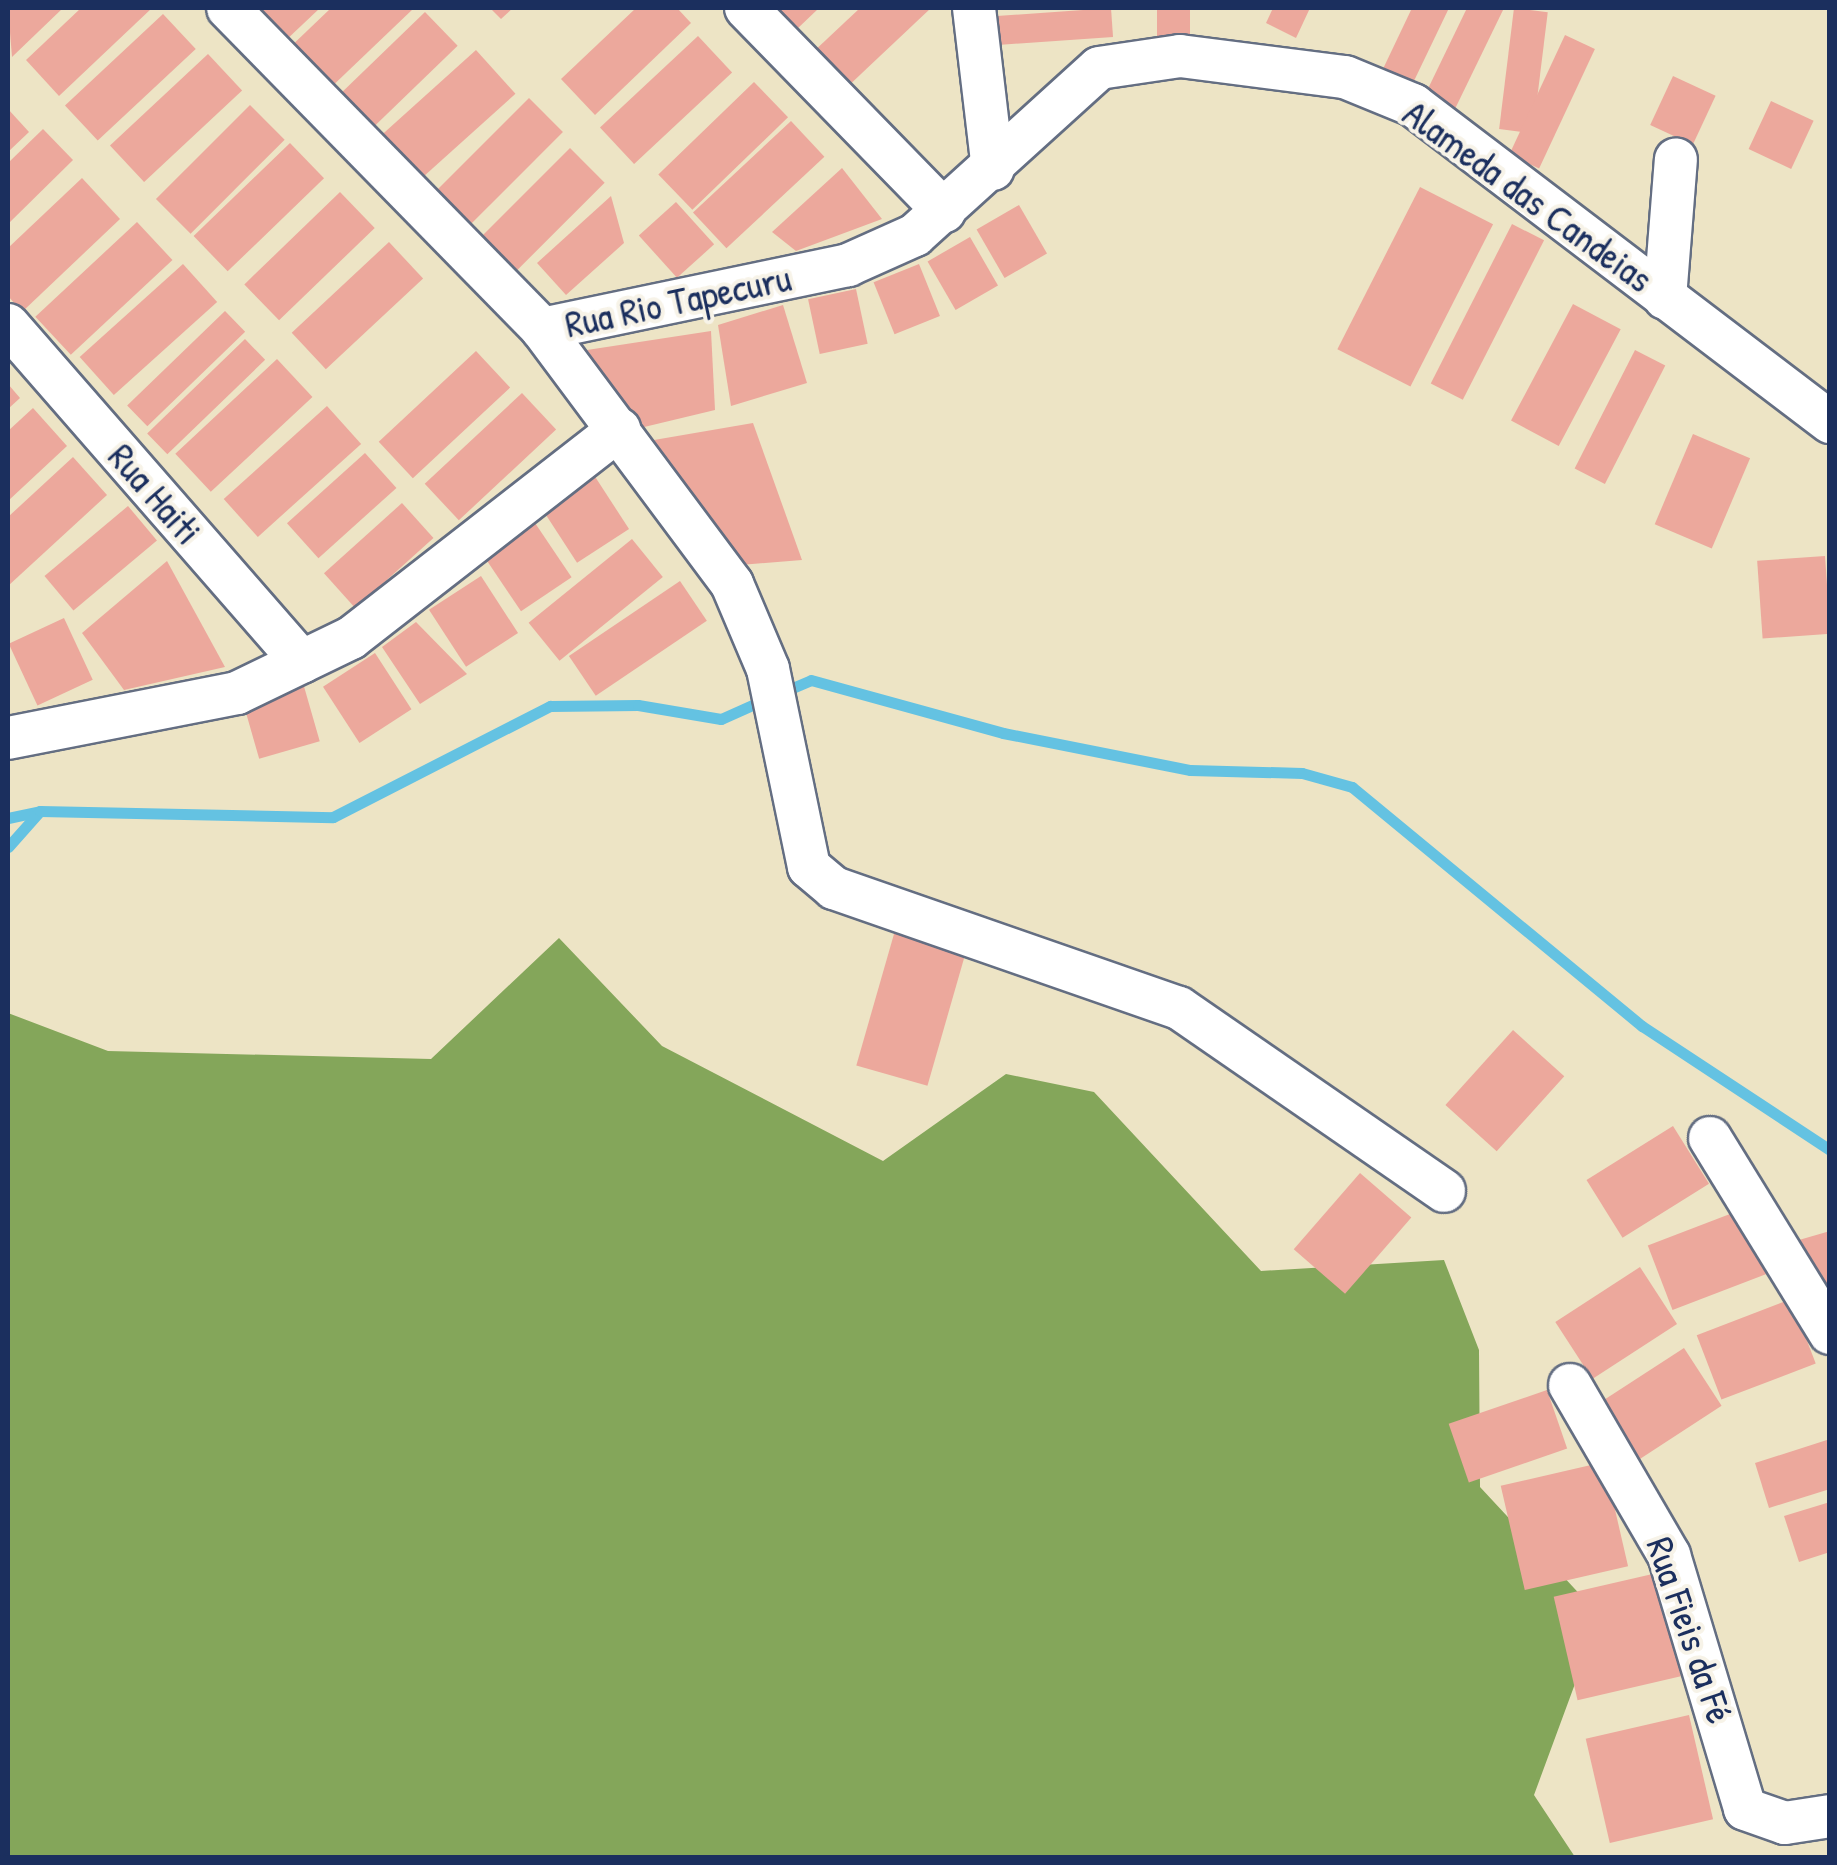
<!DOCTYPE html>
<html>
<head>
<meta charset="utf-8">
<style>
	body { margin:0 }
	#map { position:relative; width:1837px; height:1865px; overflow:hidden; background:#ede4c5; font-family:"Patrick Hand",sans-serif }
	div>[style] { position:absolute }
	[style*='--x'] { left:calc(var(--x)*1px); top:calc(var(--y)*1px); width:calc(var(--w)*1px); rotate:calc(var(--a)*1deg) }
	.forest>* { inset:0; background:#84a65a }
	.stream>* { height:11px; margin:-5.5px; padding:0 5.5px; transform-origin:5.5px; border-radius:5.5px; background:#64c2e2 }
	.building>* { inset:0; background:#eca89c; transform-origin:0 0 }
	.roads { filter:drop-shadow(2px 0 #646e82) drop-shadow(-2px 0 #646e82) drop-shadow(0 2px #646e82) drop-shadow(0 -2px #646e82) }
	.minor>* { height:42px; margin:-21px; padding:0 21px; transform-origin:21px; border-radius:21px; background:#fff }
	span { translate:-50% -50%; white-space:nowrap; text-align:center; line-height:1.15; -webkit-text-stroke:8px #f7f3e8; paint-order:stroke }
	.street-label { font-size:38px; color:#1b2f5e }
	.frame { position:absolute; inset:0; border:10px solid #1b2f5e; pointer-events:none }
</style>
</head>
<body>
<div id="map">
	<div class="forest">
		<i style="clip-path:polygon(559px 938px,662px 1046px,883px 1161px,1006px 1074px,1094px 1092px,1261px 1271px,1444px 1260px,1479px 1350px,1480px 1487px,1600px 1616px,1534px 1795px,1575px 1857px,8px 1857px,8px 1013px,108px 1051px,431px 1059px)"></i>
	</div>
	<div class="stream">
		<i style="--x:783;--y:692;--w:30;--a:-23"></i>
		<i style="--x:811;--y:680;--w:199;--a:15.4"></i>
		<i style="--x:1003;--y:733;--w:191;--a:11.2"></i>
		<i style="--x:1190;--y:770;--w:112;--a:1.5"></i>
		<i style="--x:1302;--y:773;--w:52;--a:15.6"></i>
		<i style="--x:1352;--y:787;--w:376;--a:39.5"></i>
		<i style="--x:1642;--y:1026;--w:225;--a:33.4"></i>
		<i style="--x:8;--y:818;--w:33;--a:-12"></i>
		<i style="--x:8;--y:847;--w:48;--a:-48.4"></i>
		<i style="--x:40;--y:811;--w:293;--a:1.2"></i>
		<i style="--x:333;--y:817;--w:244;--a:-27.1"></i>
		<i style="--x:550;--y:706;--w:88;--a:-0.7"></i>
		<i style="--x:638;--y:705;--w:84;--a:9.6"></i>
		<i style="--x:721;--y:719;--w:49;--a:-24"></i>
	</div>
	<div class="building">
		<i style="clip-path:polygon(8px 8px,63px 8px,12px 57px)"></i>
		<i style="clip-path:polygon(81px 8px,152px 8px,59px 96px,26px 60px)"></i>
		<i style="clip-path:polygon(251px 8px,320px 8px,284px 42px)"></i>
		<i style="clip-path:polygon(331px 8px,414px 8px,324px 94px,285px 52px)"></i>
		<i style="clip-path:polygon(490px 8px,513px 8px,501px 19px)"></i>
		<i style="clip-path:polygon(636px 8px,677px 8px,691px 23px,595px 115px,561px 79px)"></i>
		<i style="clip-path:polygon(775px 8px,819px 8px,796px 30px)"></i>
		<i style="clip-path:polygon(860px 8px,931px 8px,844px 90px,811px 54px)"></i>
		<i style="left:1111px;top:8px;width:29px;height:132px;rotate:86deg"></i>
		<i style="left:1157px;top:8px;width:33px;height:35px"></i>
		<i style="clip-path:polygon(1273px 8px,1310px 8px,1296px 38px,1266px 23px)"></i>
		<i style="clip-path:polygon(1412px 8px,1449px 8px,1412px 85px,1382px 71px)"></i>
		<i style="clip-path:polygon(1467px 8px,1504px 8px,1453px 113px,1423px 99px)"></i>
		<i style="left:1514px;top:8px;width:34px;height:122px;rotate:7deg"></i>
		<i style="left:425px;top:12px;width:47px;height:132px;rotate:46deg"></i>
		<i style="left:163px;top:14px;width:48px;height:134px;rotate:47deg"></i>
		<i style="left:1565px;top:35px;width:33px;height:132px;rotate:25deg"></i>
		<i style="left:698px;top:36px;width:50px;height:134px;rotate:47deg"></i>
		<i style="left:476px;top:50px;width:59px;height:133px;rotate:48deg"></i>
		<i style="left:208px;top:54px;width:50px;height:134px;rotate:47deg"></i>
		<i style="left:1673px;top:76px;width:47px;height:54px;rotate:25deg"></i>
		<i style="left:754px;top:82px;width:49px;height:133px;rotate:46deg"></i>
		<i style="left:529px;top:98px;width:48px;height:134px;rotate:45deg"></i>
		<i style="left:1771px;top:101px;width:47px;height:53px;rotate:25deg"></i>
		<i style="left:250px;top:105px;width:49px;height:133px;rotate:45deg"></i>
		<i style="clip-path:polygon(8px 109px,29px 132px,8px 152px)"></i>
		<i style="left:791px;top:121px;width:49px;height:134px;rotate:47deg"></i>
		<i style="clip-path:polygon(43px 129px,73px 160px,8px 224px,8px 163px)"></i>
		<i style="left:290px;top:143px;width:49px;height:134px;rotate:46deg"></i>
		<i style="left:570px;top:148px;width:49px;height:134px;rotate:45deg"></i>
		<i style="clip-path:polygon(842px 168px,882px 219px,796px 251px,772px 232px)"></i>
		<i style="clip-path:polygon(82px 178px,120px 219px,22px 312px,8px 296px,8px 248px)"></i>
		<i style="left:1420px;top:187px;width:82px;height:182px;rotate:27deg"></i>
		<i style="left:340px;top:192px;width:50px;height:133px;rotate:46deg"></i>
		<i style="clip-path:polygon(611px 196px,624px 243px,566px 295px,537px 263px)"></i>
		<i style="left:676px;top:202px;width:57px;height:50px;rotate:48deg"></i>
		<i style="left:1019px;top:205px;width:56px;height:49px;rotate:60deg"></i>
		<i style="left:137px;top:222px;width:52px;height:139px;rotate:47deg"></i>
		<i style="left:1512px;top:224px;width:36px;height:179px;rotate:27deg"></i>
		<i style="left:970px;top:237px;width:56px;height:49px;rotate:60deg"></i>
		<i style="left:389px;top:242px;width:50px;height:133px;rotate:47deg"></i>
		<i style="left:183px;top:264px;width:51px;height:139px;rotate:48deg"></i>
		<i style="left:919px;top:264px;width:56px;height:49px;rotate:68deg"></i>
		<i style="left:856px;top:289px;width:56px;height:49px;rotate:78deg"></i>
		<i style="left:1573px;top:304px;width:54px;height:132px;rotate:28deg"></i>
		<i style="clip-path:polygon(783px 305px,807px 383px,731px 406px,718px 325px)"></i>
		<i style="left:225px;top:311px;width:29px;height:136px;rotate:46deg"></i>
		<i style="clip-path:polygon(711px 331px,715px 410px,640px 428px,587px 350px)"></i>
		<i style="left:245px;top:339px;width:29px;height:136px;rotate:46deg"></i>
		<i style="left:1635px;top:350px;width:34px;height:133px;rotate:27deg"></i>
		<i style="left:476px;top:351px;width:50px;height:133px;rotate:47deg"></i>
		<i style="left:277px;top:359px;width:52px;height:139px;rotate:47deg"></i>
		<i style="clip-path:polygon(8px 384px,20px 398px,8px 409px)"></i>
		<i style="left:522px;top:393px;width:50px;height:133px;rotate:47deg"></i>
		<i style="left:327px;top:406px;width:51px;height:139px;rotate:48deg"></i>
		<i style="clip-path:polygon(33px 408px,67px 446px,8px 501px,8px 431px)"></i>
		<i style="clip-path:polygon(753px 423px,802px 560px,740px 565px,654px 440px)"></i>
		<i style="left:1693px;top:434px;width:62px;height:98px;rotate:23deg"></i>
		<i style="left:365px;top:453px;width:47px;height:105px;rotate:48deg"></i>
		<i style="clip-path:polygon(73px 457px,107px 495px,8px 586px,8px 517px)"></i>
		<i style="left:592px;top:472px;width:68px;height:62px;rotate:57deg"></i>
		<i style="left:402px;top:503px;width:47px;height:105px;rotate:48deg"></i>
		<i style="left:128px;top:506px;width:45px;height:109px;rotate:50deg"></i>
		<i style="left:533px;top:520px;width:69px;height:61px;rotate:56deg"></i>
		<i style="left:632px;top:539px;width:49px;height:133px;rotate:51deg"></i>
		<i style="left:1825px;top:556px;width:78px;height:68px;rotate:86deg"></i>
		<i style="clip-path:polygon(167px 561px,225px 667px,124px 690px,82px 633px)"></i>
		<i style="left:481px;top:576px;width:68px;height:62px;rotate:57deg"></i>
		<i style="left:680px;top:581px;width:48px;height:134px;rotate:56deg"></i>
		<i style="left:64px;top:618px;width:68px;height:61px;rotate:65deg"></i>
		<i style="clip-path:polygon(416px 622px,467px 674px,420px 704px,382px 647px)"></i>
		<i style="left:375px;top:653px;width:67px;height:62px;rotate:57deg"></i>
		<i style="left:301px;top:676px;width:68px;height:63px;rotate:74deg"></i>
		<i style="left:896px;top:927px;width:74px;height:144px;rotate:16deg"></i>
		<i style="left:1513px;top:1030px;width:69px;height:101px;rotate:42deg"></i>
		<i style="left:1673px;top:1126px;width:68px;height:102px;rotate:58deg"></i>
		<i style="left:1360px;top:1173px;width:68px;height:101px;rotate:41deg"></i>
		<i style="left:1743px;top:1209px;width:69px;height:102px;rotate:69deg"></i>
		<i style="clip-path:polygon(1830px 1231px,1830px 1285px,1813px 1290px,1799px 1240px)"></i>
		<i style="left:1640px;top:1267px;width:68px;height:101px;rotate:57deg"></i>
		<i style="left:1791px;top:1299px;width:69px;height:101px;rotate:69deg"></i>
		<i style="left:1684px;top:1348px;width:69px;height:102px;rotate:57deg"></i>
		<i style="left:1547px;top:1390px;width:62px;height:104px;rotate:71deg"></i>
		<i style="clip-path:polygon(1830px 1439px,1830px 1489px,1769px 1508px,1755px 1463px)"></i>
		<i style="left:1604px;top:1462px;width:107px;height:106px;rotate:77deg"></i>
		<i style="clip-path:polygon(1830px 1502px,1830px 1552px,1799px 1562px,1784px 1516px)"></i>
		<i style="left:1657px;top:1573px;width:106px;height:106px;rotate:77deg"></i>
		<i style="left:1689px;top:1715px;width:107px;height:106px;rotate:77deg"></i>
	</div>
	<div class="roads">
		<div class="minor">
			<i style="--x:228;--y:8;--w:449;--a:45.6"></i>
			<i style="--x:542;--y:329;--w:313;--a:-11.8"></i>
			<i style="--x:848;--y:265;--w:73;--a:-24.1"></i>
			<i style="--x:915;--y:235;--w:248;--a:-42.2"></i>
			<i style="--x:1099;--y:68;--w:82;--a:-8.4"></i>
			<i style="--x:1180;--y:56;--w:166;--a:7.3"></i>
			<i style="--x:1345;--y:77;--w:74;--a:22.4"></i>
			<i style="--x:1413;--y:105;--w:524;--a:37.24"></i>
			<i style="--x:746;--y:8;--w:284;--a:45.7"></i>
			<i style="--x:974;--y:8;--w:162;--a:83.3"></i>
			<i style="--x:1665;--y:298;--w:139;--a:-85.5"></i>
			<i style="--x:8;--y:325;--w:447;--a:48.9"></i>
			<i style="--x:542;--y:329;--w:318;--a:53.3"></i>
			<i style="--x:732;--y:584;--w:92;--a:67"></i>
			<i style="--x:768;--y:669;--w:202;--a:78.3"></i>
			<i style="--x:809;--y:867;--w:33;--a:40"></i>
			<i style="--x:834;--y:888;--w:365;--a:19.2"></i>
			<i style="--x:1179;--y:1008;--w:322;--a:34.6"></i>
			<i style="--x:8;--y:738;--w:233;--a:-11.1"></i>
			<i style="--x:237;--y:693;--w:127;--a:-25.8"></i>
			<i style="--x:351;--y:638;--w:340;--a:-37.9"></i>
			<i style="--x:1710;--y:1138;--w:229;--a:58.4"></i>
			<i style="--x:1570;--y:1385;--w:197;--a:59.8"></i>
			<i style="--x:1669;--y:1555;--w:265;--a:73.3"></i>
			<i style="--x:1745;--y:1809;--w:42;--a:19.3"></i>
			<i style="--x:1785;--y:1823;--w:46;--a:-8.8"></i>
		</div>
	</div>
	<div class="street-label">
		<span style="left:1528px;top:196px;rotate:36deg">Alameda das Candeias</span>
		<span style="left:678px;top:301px;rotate:-12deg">Rua Rio Tapecuru</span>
		<span style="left:155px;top:494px;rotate:49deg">Rua Haiti</span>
		<span style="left:1690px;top:1630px;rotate:71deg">Rua Fieis da Fé</span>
	</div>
	<div class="frame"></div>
</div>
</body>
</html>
